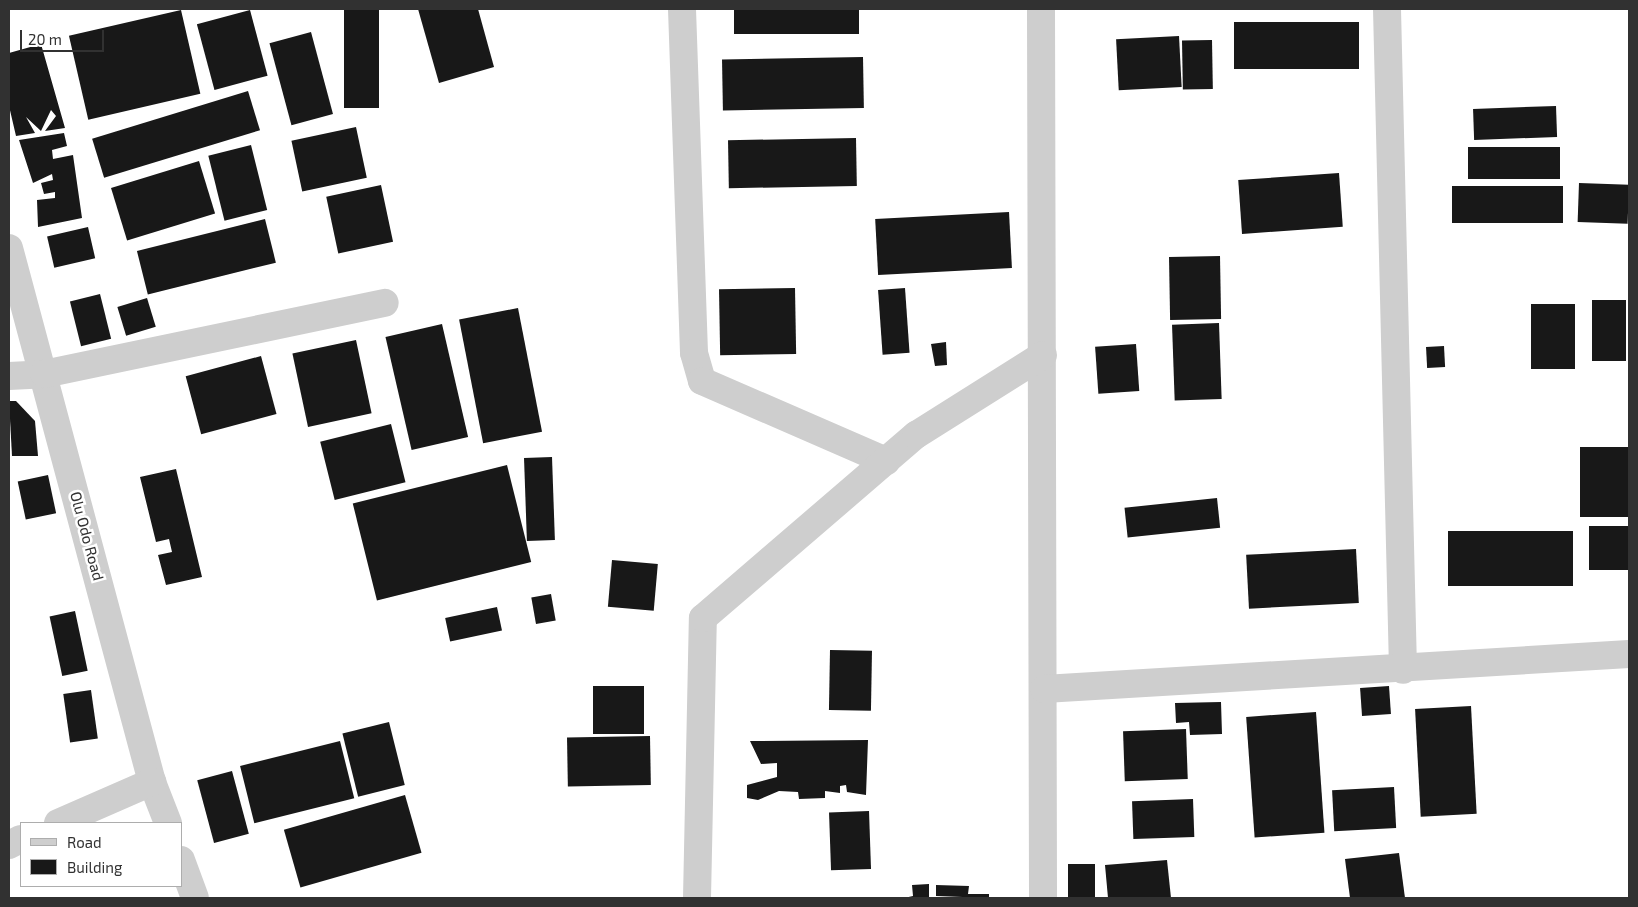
<!DOCTYPE html>
<html>
<head>
<meta charset="utf-8">
<style>
	body { margin:0 }
	#map { position:relative; width:1638px; height:907px; overflow:hidden; background:#fff; font-family:"Exo 2",sans-serif }
	div>[style] { position:absolute }
	[style*='--x'] { left:calc(var(--x)*1px); top:calc(var(--y)*1px); width:calc(var(--w)*1px); rotate:calc(var(--a)*1deg) }
	.building>* { inset:0; background:#181818; transform-origin:0 0 }
	.minor>* { height:28px; margin:-14px; padding:0 14px; transform-origin:14px; border-radius:14px; background:#cecece }
	span { translate:-50% -50%; white-space:nowrap; text-align:center; line-height:1.15; -webkit-text-stroke:5px #fff; paint-order:stroke }
	.street-label { font-size:15px; color:#313131 }
	.frame { position:absolute; inset:0; border:10px solid #313131; pointer-events:none }
	.legend { position:absolute; left:20px; top:822px; width:162px; height:65px; box-sizing:border-box; background:#fff; border:1px solid #adadad; margin:0; padding:6px 9px; list-style:none; font-size:15px; color:#313131 }
	.legend li { display:flex; align-items:center; gap:10px; height:25px }
	.legend b { width:25px; border:1px solid #adadad }
	.scale { position:absolute; left:20px; top:30px; width:84px; height:22px; box-sizing:border-box; border:2px solid #313131; border-top:0; padding-left:6px; font-size:15px; line-height:18px; white-space:nowrap; color:#313131; -webkit-text-stroke:4px #fff; paint-order:stroke }
</style>
</head>
<body>
<div id="map">
	<div class="building">
		<i style="left:344px;top:9px;width:35px;height:99px"></i>
		<i style="clip-path:polygon(418px 9px,478px 9px,494px 67px,439px 83px)"></i>
		<i style="left:734px;top:9px;width:125px;height:25px"></i>
		<i style="left:181px;top:10px;width:86px;height:115px;rotate:77deg"></i>
		<i style="left:250px;top:10px;width:68px;height:55px;rotate:75deg"></i>
		<i style="left:1359px;top:22px;width:47px;height:125px;rotate:90deg"></i>
		<i style="left:311px;top:32px;width:85px;height:43px;rotate:75deg"></i>
		<i style="left:1179px;top:36px;width:51px;height:63px;rotate:87deg"></i>
		<i style="left:1212px;top:40px;width:49px;height:30px;rotate:89deg"></i>
		<i style="clip-path:polygon(41px 44px,65px 128px,45px 131px,56px 116px,51px 110px,41px 131px,26px 117px,35px 133px,16px 136px,9px 106px,9px 53px)"></i>
		<i style="left:863px;top:57px;width:51px;height:141px;rotate:89deg"></i>
		<i style="left:248px;top:91px;width:41px;height:163px;rotate:73deg"></i>
		<i style="left:1556px;top:106px;width:31px;height:83px;rotate:88deg"></i>
		<i style="left:356px;top:127px;width:52px;height:66px;rotate:78deg"></i>
		<i style="clip-path:polygon(64px 133px,67px 146px,52px 150px,53px 159px,73px 155px,82px 218px,38px 227px,37px 200px,55px 198px,55px 192px,44px 194px,41px 183px,53px 180px,52px 174px,33px 183px,19px 140px)"></i>
		<i style="left:856px;top:138px;width:48px;height:128px;rotate:89deg"></i>
		<i style="left:251px;top:145px;width:67px;height:44px;rotate:76deg"></i>
		<i style="left:1560px;top:147px;width:32px;height:92px;rotate:90deg"></i>
		<i style="left:199px;top:161px;width:55px;height:92px;rotate:73deg"></i>
		<i style="left:1339px;top:173px;width:54px;height:101px;rotate:86deg"></i>
		<i style="left:1579px;top:183px;width:50px;height:39px;rotate:2deg"></i>
		<i style="left:381px;top:185px;width:58px;height:56px;rotate:78deg"></i>
		<i style="left:1563px;top:186px;width:37px;height:111px;rotate:90deg"></i>
		<i style="left:1009px;top:212px;width:56px;height:134px;rotate:87deg"></i>
		<i style="left:265px;top:219px;width:45px;height:132px;rotate:76deg"></i>
		<i style="left:88px;top:227px;width:32px;height:42px;rotate:77deg"></i>
		<i style="left:1220px;top:256px;width:63px;height:51px;rotate:89deg"></i>
		<i style="left:795px;top:288px;width:66px;height:76px;rotate:89deg"></i>
		<i style="left:905px;top:288px;width:65px;height:27px;rotate:86deg"></i>
		<i style="left:100px;top:294px;width:46px;height:31px;rotate:76deg"></i>
		<i style="left:147px;top:298px;width:30px;height:31px;rotate:73deg"></i>
		<i style="left:1592px;top:300px;width:34px;height:61px"></i>
		<i style="left:1531px;top:304px;width:44px;height:65px"></i>
		<i style="left:518px;top:308px;width:126px;height:60px;rotate:79deg"></i>
		<i style="left:1219px;top:323px;width:76px;height:47px;rotate:88deg"></i>
		<i style="left:442px;top:324px;width:116px;height:58px;rotate:77deg"></i>
		<i style="left:356px;top:340px;width:75px;height:65px;rotate:78deg"></i>
		<i style="clip-path:polygon(946px 342px,947px 365px,935px 366px,931px 344px)"></i>
		<i style="left:1136px;top:344px;width:47px;height:41px;rotate:86deg"></i>
		<i style="left:1444px;top:346px;width:21px;height:18px;rotate:87deg"></i>
		<i style="left:261px;top:356px;width:60px;height:78px;rotate:75deg"></i>
		<i style="clip-path:polygon(9px 401px,16px 401px,35px 421px,38px 456px,12px 456px)"></i>
		<i style="left:391px;top:424px;width:60px;height:73px;rotate:76deg"></i>
		<i style="left:1629px;top:447px;width:70px;height:49px;rotate:90deg"></i>
		<i style="left:552px;top:457px;width:83px;height:28px;rotate:88deg"></i>
		<i style="left:507px;top:465px;width:100px;height:159px;rotate:76deg"></i>
		<i style="clip-path:polygon(176px 469px,202px 577px,166px 585px,158px 555px,172px 552px,169px 539px,156px 542px,140px 477px)"></i>
		<i style="left:48px;top:475px;width:39px;height:31px;rotate:78deg"></i>
		<i style="left:1217px;top:498px;width:30px;height:93px;rotate:84deg"></i>
		<i style="left:1629px;top:526px;width:44px;height:40px;rotate:90deg"></i>
		<i style="left:1448px;top:531px;width:125px;height:55px"></i>
		<i style="left:1356px;top:549px;width:54px;height:110px;rotate:87deg"></i>
		<i style="left:612px;top:560px;width:46px;height:47px;rotate:5deg"></i>
		<i style="left:551px;top:594px;width:27px;height:20px;rotate:80deg"></i>
		<i style="left:497px;top:607px;width:24px;height:53px;rotate:78deg"></i>
		<i style="left:75px;top:611px;width:61px;height:26px;rotate:78deg"></i>
		<i style="left:830px;top:650px;width:42px;height:60px;rotate:1deg"></i>
		<i style="left:593px;top:686px;width:51px;height:48px"></i>
		<i style="left:1389px;top:686px;width:28px;height:29px;rotate:86deg"></i>
		<i style="left:91px;top:690px;width:49px;height:28px;rotate:82deg"></i>
		<i style="clip-path:polygon(1221px 702px,1222px 734px,1190px 735px,1189px 722px,1176px 723px,1175px 703px)"></i>
		<i style="left:1471px;top:706px;width:108px;height:56px;rotate:87deg"></i>
		<i style="left:1316px;top:712px;width:121px;height:70px;rotate:86deg"></i>
		<i style="left:389px;top:722px;width:65px;height:48px;rotate:76deg"></i>
		<i style="left:1186px;top:729px;width:50px;height:63px;rotate:88deg"></i>
		<i style="left:650px;top:736px;width:49px;height:83px;rotate:89deg"></i>
		<i style="clip-path:polygon(868px 740px,866px 795px,847px 792px,846px 785px,840px 786px,840px 793px,825px 791px,825px 798px,799px 799px,798px 792px,779px 791px,758px 800px,747px 798px,747px 785px,777px 777px,777px 763px,761px 764px,750px 741px)"></i>
		<i style="left:340px;top:741px;width:59px;height:103px;rotate:76deg"></i>
		<i style="left:232px;top:771px;width:65px;height:36px;rotate:75deg"></i>
		<i style="left:1394px;top:787px;width:41px;height:62px;rotate:87deg"></i>
		<i style="left:405px;top:795px;width:60px;height:126px;rotate:74deg"></i>
		<i style="left:1193px;top:799px;width:38px;height:61px;rotate:88deg"></i>
		<i style="left:869px;top:811px;width:58px;height:40px;rotate:88deg"></i>
		<i style="clip-path:polygon(1399px 853px,1405px 898px,1350px 898px,1345px 859px)"></i>
		<i style="clip-path:polygon(1167px 860px,1171px 898px,1108px 898px,1105px 865px)"></i>
		<i style="left:1095px;top:864px;width:34px;height:27px;rotate:90deg"></i>
		<i style="clip-path:polygon(929px 884px,929px 898px,904px 898px,913px 896px,912px 885px)"></i>
		<i style="clip-path:polygon(936px 885px,969px 886px,968px 894px,989px 894px,989px 898px,936px 896px)"></i>
	</div>
	<div class="minor">
		<i style="--x:682;--y:9;--w:344;--a:88"></i>
		<i style="--x:694;--y:353;--w:29;--a:74"></i>
		<i style="--x:702;--y:381;--w:201;--a:23.5"></i>
		<i style="--x:1041;--y:9;--w:889;--a:89.87"></i>
		<i style="--x:1387;--y:9;--w:661;--a:88.61"></i>
		<i style="--x:9;--y:248;--w:553;--a:75.01"></i>
		<i style="--x:152;--y:782;--w:44;--a:68.7"></i>
		<i style="--x:9;--y:376;--w:35;--a:-3"></i>
		<i style="--x:44;--y:374;--w:348;--a:-11.8"></i>
		<i style="--x:1044;--y:689;--w:586;--a:-3.42"></i>
		<i style="--x:58;--y:823;--w:103;--a:-23.6"></i>
		<i style="--x:9;--y:845;--w:13;--a:-27"></i>
		<i style="--x:181;--y:860;--w:40;--a:69.8"></i>
		<i style="--x:697;--y:898;--w:280;--a:-88.8"></i>
		<i style="--x:703;--y:618;--w:281;--a:-40.7"></i>
		<i style="--x:916;--y:435;--w:150;--a:-32.2"></i>
	</div>
	<div class="street-label">
		<span style="left:87px;top:536px;rotate:75deg">Olu Odo Road</span>
	</div>
	<div class="frame"></div>
	<ul class="legend">
	<li><b style="height:6px;background:#cecece"></b>Road</li>
	<li><b style="height:14px;background:#181818"></b>Building</li>
	</ul>
	<div class="scale">20 m</div>
</div>
</body>
</html>
